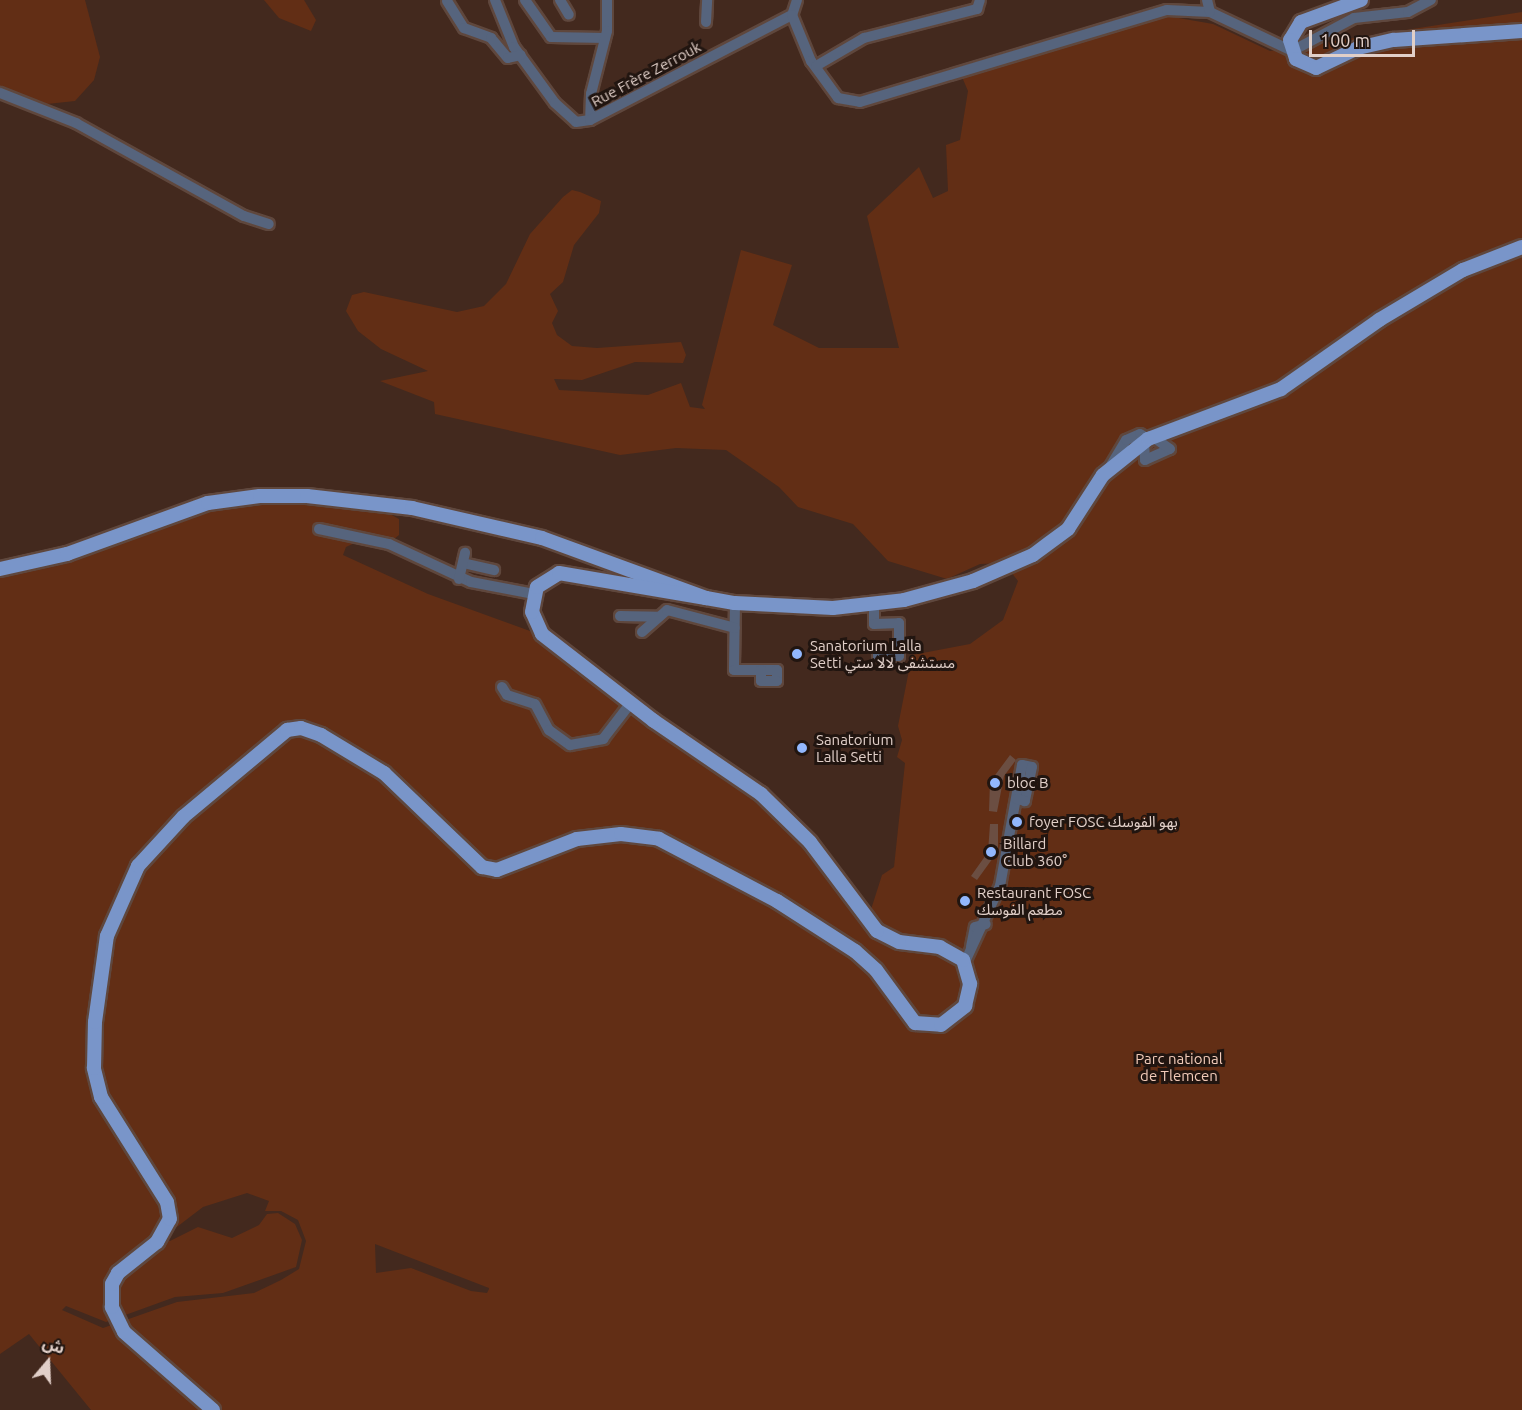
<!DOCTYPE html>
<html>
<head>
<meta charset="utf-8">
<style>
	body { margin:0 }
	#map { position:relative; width:1522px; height:1410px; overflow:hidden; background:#43291e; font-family:Ubuntu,"Noto Sans Arabic",sans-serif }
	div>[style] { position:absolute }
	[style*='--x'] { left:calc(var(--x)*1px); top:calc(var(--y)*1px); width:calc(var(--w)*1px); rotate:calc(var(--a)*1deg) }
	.green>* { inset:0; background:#622e15 }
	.building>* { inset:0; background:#6b4e42 }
	.roads { filter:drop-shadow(2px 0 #5f473d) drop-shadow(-2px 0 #5f473d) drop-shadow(0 2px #5f473d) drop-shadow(0 -2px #5f473d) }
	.minor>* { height:10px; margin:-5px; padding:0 5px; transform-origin:5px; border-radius:5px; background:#56647d }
	.major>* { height:14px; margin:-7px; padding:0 7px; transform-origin:7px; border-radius:7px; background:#7995c9 }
	.dots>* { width:16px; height:16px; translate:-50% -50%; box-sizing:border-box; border:3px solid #211510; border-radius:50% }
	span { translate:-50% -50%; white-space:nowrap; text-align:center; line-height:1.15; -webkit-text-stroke:6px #211510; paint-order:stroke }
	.street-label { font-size:15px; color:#e1cfc8 }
	.poi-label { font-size:15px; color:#e1cfc8 }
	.left { translate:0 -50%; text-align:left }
	.park-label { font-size:15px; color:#f2cbb9 }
	.north { position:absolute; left:18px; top:1332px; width:60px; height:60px; -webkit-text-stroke:4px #211510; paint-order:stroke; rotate:19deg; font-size:16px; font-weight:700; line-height:24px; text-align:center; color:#e1cfc8 }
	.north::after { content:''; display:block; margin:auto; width:21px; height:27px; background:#e1cfc8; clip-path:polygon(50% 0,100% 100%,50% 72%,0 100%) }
	.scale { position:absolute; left:1309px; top:30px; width:106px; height:27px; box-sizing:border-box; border:3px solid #e1cfc8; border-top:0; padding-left:8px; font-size:18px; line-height:21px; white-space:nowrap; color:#e1cfc8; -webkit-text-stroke:4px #211510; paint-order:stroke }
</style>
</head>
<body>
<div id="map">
	<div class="green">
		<i style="clip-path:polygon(0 0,85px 0,100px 57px,94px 80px,75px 101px,47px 104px,0 86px)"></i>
		<i style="clip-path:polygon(264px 0,304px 0,316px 20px,311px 31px,279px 18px)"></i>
		<i style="clip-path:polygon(evenodd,1522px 12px,1522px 1410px,91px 1410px,29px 1334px,0 1354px,0 576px,81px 556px,212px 507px,331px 502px,390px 514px,399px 519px,399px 535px,393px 540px,374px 534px,346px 547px,343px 555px,428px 594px,530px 631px,672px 742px,759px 800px,801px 839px,867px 922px,882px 875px,894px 867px,905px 763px,897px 757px,902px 740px,898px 726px,912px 655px,970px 644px,1003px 620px,1018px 581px,1004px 563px,980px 564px,947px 579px,888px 561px,853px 524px,798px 507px,779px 487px,726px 450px,676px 448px,620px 455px,435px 414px,434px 402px,380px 381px,428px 371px,381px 349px,358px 331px,346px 311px,352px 295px,364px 292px,457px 312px,484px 306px,506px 284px,530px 234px,563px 197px,572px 190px,580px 192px,601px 201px,599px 213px,574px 245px,563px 282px,550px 294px,558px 311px,552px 323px,557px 335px,572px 346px,597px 348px,681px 342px,686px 355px,683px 363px,635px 362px,582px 380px,554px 379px,559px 390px,648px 395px,681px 383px,690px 407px,705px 409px,702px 405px,741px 250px,792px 265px,773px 325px,819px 348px,899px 348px,867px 216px,919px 167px,933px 198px,948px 191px,946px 145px,960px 140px,968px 91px,962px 77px,1167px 16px,1213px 24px,1270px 51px,1522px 12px,247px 1193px,269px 1201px,265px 1211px,281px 1211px,298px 1220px,306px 1241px,299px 1269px,281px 1280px,254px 1293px,177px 1302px,103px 1328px,62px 1310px,66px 1306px,106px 1322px,175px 1297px,223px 1293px,296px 1267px,302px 1240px,295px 1224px,278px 1213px,267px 1214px,259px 1225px,232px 1238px,198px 1227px,170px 1241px,165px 1236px,203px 1207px,247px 1193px,1522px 12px,375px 1244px,489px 1288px,489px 1289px,487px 1293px,471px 1291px,411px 1268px,376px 1273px,375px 1244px)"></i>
	</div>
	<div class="building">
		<i style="clip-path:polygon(1010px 755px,1016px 760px,1004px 776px,997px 812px,989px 811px,990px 782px)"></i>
		<i style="clip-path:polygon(990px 824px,998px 824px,998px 851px,977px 880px,971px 876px,988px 852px)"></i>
	</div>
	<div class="roads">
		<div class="minor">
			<i style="--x:495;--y:0;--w:51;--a:68"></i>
			<i style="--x:514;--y:47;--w:69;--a:53.8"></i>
			<i style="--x:555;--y:103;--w:28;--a:42"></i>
			<i style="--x:576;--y:122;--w:14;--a:-8"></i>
			<i style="--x:525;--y:0;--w:45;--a:54.9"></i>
			<i style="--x:551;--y:37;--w:54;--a:1.1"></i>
			<i style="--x:560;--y:0;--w:17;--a:59"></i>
			<i style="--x:607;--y:0;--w:31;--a:90"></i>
			<i style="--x:607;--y:31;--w:65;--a:104.3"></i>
			<i style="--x:591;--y:94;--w:26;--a:92"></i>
			<i style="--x:590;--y:120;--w:228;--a:-27.5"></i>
			<i style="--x:797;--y:0;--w:16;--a:108"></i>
			<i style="--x:792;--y:15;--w:50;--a:67.6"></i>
			<i style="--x:811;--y:61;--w:46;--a:53.9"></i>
			<i style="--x:838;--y:98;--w:22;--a:10"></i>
			<i style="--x:860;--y:102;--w:320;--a:-16.7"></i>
			<i style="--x:1167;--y:10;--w:43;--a:2.7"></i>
			<i style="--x:1210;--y:12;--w:91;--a:25.4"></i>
			<i style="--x:1292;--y:51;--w:70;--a:-28"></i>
			<i style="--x:1354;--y:18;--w:54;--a:-6.3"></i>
			<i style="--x:1408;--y:12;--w:26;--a:-28"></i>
			<i style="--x:1207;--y:0;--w:12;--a:76"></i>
			<i style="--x:447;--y:1;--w:32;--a:58"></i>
			<i style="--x:464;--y:28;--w:29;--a:20"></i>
			<i style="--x:491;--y:38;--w:26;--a:50"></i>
			<i style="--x:508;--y:58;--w:13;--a:-13"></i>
			<i style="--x:706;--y:22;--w:22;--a:-87"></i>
			<i style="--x:816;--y:66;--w:56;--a:-30.3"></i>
			<i style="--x:864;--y:38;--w:117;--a:-14.4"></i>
			<i style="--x:977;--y:9;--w:9;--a:-72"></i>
			<i style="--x:0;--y:93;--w:82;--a:21.5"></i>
			<i style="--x:76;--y:123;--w:192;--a:29"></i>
			<i style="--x:244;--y:216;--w:26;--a:18"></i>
			<i style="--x:1144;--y:441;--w:19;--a:87"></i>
			<i style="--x:1145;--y:460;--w:27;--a:-24"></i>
			<i style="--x:1170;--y:449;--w:21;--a:-145"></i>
			<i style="--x:1108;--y:470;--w:35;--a:-59"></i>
			<i style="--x:1126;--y:440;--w:15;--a:-23"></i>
			<i style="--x:1140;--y:434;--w:9;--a:32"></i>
			<i style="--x:319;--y:529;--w:72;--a:12.1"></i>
			<i style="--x:389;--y:544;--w:90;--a:24.9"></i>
			<i style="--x:471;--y:582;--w:64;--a:10.8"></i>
			<i style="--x:463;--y:563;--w:32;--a:13"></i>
			<i style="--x:459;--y:579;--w:27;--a:-77"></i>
			<i style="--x:735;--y:603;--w:67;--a:90.9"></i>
			<i style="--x:734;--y:670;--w:43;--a:0"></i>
			<i style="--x:777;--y:670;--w:11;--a:90"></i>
			<i style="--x:777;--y:681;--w:16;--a:180"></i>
			<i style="--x:761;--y:681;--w:11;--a:-90"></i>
			<i style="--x:874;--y:604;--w:20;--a:90"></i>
			<i style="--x:874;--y:624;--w:25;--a:-2"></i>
			<i style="--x:899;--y:623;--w:33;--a:90"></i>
			<i style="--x:899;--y:656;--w:21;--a:180"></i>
			<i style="--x:878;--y:656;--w:8;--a:-90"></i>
			<i style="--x:620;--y:616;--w:39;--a:1"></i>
			<i style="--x:642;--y:632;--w:33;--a:-41"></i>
			<i style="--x:667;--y:610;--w:70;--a:14.8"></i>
			<i style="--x:502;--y:687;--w:9;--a:58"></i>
			<i style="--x:507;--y:695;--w:29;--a:18"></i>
			<i style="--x:535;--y:704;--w:30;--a:62"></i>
			<i style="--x:549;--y:730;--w:26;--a:36"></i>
			<i style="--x:570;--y:745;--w:34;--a:-10"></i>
			<i style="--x:603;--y:739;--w:44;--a:-52.4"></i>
			<i style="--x:971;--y:947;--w:20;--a:-79"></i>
			<i style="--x:975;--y:927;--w:11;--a:-15"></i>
			<i style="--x:965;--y:962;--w:84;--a:-65.3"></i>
			<i style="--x:1000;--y:886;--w:123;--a:-79.7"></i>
			<i style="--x:1022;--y:765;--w:10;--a:11"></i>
			<i style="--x:1032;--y:767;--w:35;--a:102"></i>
			<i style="--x:1025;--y:801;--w:9;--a:-167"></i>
		</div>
		<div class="major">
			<i style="--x:1361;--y:0;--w:64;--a:159.9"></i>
			<i style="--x:1301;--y:22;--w:21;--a:121"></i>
			<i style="--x:1290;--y:40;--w:20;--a:72"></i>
			<i style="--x:1296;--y:59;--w:22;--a:24"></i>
			<i style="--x:1316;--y:68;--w:47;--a:-25.5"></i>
			<i style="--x:1358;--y:48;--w:37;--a:-13"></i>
			<i style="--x:1394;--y:40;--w:128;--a:-4"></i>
			<i style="--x:0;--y:569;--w:69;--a:-12.6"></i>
			<i style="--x:67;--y:554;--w:150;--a:-19.9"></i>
			<i style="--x:208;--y:503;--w:52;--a:-7.7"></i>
			<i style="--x:260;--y:496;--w:47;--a:0"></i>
			<i style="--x:307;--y:496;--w:106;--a:6.5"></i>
			<i style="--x:412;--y:508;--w:133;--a:13"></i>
			<i style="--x:542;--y:538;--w:175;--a:20.1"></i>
			<i style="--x:706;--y:598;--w:29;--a:10"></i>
			<i style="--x:735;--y:603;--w:98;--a:2.9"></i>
			<i style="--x:833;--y:608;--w:71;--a:-6.4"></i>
			<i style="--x:904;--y:600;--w:72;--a:-15.4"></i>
			<i style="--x:973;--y:581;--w:65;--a:-23.4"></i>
			<i style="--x:1033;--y:555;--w:44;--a:-36.6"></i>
			<i style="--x:1068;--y:529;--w:64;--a:-57.1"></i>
			<i style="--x:1103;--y:475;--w:58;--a:-38.7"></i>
			<i style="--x:1148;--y:439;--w:142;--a:-20.6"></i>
			<i style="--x:1281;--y:389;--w:120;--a:-35.1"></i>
			<i style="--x:1379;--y:320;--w:98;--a:-30.8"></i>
			<i style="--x:1463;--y:270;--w:63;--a:-21.3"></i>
			<i style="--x:213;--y:1410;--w:118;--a:-138.8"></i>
			<i style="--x:124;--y:1332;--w:28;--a:-116"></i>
			<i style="--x:112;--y:1307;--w:23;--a:-90"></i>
			<i style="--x:112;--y:1284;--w:13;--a:-61"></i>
			<i style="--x:118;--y:1273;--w:50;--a:-38.5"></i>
			<i style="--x:157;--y:1242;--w:26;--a:-61"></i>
			<i style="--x:170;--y:1219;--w:17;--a:-100"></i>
			<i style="--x:167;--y:1202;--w:124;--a:-122.2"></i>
			<i style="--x:101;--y:1097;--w:30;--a:-104"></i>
			<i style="--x:94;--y:1068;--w:46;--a:-88.8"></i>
			<i style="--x:95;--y:1022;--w:87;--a:-82.1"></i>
			<i style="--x:107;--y:936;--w:77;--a:-66.1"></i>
			<i style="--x:138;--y:866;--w:67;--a:-47.4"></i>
			<i style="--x:183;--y:817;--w:136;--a:-39.9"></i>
			<i style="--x:287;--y:730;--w:14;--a:-8"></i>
			<i style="--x:301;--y:728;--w:21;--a:19"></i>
			<i style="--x:321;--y:735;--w:74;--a:31.1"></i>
			<i style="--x:384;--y:773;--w:136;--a:43.8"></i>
			<i style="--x:482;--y:867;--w:15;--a:11"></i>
			<i style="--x:497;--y:870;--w:86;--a:-21.2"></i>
			<i style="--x:577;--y:839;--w:44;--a:-6.5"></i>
			<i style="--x:621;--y:834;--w:38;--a:7"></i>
			<i style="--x:659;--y:839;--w:133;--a:27.7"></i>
			<i style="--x:777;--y:901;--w:93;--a:32.7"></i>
			<i style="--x:855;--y:951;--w:28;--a:42"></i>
			<i style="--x:876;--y:970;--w:66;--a:53.7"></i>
			<i style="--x:915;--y:1023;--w:26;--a:4"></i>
			<i style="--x:941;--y:1025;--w:31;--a:-38"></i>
			<i style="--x:965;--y:1006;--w:23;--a:-77"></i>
			<i style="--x:970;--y:984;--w:25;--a:-106"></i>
			<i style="--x:963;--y:960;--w:26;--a:-151"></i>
			<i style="--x:940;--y:947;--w:41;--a:-173"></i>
			<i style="--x:899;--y:942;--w:25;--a:-153"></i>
			<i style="--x:877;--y:931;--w:111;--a:-127"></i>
			<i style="--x:810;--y:842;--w:69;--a:-135.6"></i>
			<i style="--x:761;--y:794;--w:130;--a:-145.7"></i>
			<i style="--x:654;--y:721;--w:142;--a:-142.2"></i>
			<i style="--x:542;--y:634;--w:24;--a:-114"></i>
			<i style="--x:532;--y:612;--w:25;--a:-79"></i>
			<i style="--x:537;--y:587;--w:26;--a:-32"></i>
			<i style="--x:559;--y:573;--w:149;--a:9.7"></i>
		</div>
	</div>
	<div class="dots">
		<i style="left:797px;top:654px;background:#92b7fd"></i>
		<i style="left:802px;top:748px;background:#92b7fd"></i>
		<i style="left:995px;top:783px;background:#92b7fd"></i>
		<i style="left:1017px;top:822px;background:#92b7fd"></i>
		<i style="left:991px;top:852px;background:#92b7fd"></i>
		<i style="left:965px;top:901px;background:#92b7fd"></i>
	</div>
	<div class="street-label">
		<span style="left:646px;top:74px;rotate:-28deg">Rue Frère Zerrouk</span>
	</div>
	<div class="poi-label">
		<span class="left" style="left:810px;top:654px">Sanatorium Lalla<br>Setti مستشفى لالا ستي</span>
		<span class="left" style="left:816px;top:748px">Sanatorium<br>Lalla Setti</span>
		<span class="left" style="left:1007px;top:783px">bloc B</span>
		<span class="left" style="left:1029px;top:822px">foyer FOSC بهو الفوسك</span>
		<span class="left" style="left:1003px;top:852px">Billard<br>Club 360°</span>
		<span class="left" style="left:977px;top:901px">Restaurant FOSC<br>مطعم الفوسك</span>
	</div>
	<div class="park-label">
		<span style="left:1179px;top:1067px">Parc national<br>de Tlemcen</span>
	</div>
	<div class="north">ش</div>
	<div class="scale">100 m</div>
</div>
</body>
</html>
